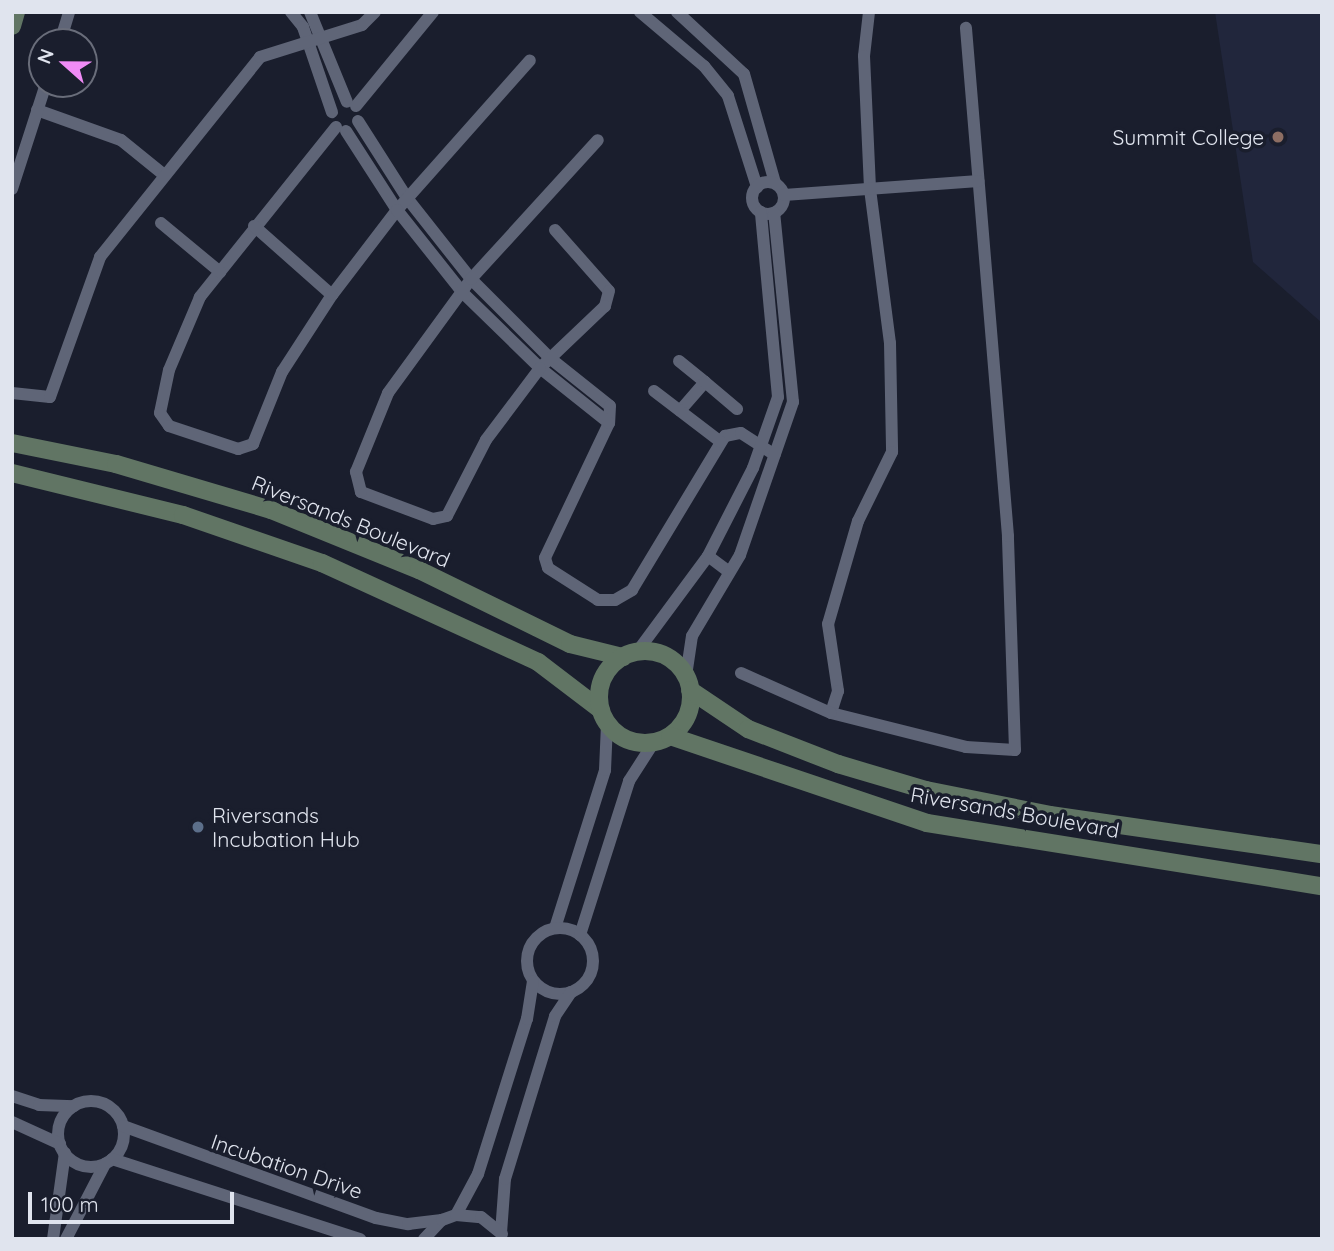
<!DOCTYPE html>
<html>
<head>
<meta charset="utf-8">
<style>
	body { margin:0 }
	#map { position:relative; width:1334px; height:1251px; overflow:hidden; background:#1a1e2d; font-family:Quicksand,sans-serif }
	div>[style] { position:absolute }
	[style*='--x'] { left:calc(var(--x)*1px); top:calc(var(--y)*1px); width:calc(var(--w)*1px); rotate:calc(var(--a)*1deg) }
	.built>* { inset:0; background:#21263c }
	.street>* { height:12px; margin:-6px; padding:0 6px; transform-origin:6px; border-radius:6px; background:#5f6577 }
	.street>.ring { margin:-6px; padding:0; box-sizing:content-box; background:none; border:12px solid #5f6577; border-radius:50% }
	.secondary>* { height:18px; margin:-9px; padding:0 9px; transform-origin:9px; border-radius:9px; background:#617564 }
	.secondary>.ring { margin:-9px; padding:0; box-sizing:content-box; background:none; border:18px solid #617564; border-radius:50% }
	.dots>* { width:19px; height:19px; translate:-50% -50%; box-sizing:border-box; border:4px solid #1a1e2d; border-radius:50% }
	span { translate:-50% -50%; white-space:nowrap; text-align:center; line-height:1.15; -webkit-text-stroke:7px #1a1e2d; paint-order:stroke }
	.poi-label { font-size:21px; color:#e0e4ee }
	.right { translate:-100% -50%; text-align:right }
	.left { translate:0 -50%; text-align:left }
	.street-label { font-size:21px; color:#e0e4ee }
	.frame { position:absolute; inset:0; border:14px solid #e0e4ee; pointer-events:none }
	.north { position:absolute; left:28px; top:28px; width:70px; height:70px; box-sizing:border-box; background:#1a1e2d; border:2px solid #696d7a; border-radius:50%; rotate:291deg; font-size:19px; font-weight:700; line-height:28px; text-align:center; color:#e0e4ee }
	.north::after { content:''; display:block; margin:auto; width:24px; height:32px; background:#f08bf6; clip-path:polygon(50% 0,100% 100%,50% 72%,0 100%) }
	.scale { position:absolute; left:28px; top:1192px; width:206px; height:32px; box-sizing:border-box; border:4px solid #e0e4ee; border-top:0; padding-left:9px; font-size:21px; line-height:24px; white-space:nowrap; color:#e0e4ee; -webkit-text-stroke:5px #1a1e2d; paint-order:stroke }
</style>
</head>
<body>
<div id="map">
	<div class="built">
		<i style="clip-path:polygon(1215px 12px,1322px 12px,1322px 323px,1253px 262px)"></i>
	</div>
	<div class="street">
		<i style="--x:291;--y:12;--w:19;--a:51"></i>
		<i style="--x:303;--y:27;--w:90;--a:71.2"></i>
		<i style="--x:310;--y:12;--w:97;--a:67.7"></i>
		<i style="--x:640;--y:12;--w:84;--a:40.2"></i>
		<i style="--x:704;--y:66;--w:38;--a:51"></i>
		<i style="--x:728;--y:96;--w:96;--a:72.3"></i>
		<i style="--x:677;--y:12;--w:91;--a:42.8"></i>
		<i style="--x:744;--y:74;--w:113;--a:74.1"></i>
		<i style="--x:869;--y:12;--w:44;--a:96.5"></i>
		<i style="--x:864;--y:56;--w:133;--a:87.4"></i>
		<i style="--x:870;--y:189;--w:155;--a:82.6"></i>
		<i style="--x:890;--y:343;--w:109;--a:88.9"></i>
		<i style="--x:892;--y:452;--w:77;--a:116.2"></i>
		<i style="--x:858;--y:521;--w:107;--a:106.2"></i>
		<i style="--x:828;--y:624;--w:68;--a:81.5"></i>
		<i style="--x:838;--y:691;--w:23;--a:108"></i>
		<i style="--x:831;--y:713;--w:139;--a:14.1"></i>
		<i style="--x:966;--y:747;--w:49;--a:3.5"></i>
		<i style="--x:1015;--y:750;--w:214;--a:-91.9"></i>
		<i style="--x:1008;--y:536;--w:510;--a:-94.73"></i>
		<i style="--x:60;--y:42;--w:31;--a:-73"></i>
		<i style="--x:356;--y:106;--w:122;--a:-50.7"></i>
		<i style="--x:37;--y:110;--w:89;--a:19.7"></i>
		<i style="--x:121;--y:140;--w:54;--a:39"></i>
		<i style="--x:358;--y:121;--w:91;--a:57.5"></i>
		<i style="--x:407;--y:198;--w:103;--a:51.7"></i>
		<i style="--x:471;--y:279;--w:113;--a:45"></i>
		<i style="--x:551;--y:359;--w:75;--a:38.5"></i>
		<i style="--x:610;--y:406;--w:17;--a:93"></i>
		<i style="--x:609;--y:423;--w:149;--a:115.4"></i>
		<i style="--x:545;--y:558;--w:10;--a:73"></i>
		<i style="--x:548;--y:568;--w:59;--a:32.6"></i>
		<i style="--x:598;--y:600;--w:17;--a:0"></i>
		<i style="--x:615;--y:600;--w:20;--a:-30"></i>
		<i style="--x:632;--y:590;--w:180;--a:-58.9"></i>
		<i style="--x:725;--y:436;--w:16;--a:-11"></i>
		<i style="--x:741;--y:433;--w:40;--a:32.9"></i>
		<i style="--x:336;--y:127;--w:218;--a:128.7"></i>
		<i style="--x:200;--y:297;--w:79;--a:113"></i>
		<i style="--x:169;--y:370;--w:44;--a:101.8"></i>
		<i style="--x:160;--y:413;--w:16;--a:55"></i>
		<i style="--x:169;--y:426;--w:73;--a:18.4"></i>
		<i style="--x:238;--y:449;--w:16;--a:-18"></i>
		<i style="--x:253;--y:444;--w:78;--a:-68.1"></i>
		<i style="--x:282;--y:372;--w:92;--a:-57"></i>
		<i style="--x:332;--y:295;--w:107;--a:-52.6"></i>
		<i style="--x:397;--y:210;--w:200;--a:-48.4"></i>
		<i style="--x:346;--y:131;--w:94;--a:57.2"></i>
		<i style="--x:397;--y:210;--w:106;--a:51.5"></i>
		<i style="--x:463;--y:293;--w:107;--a:44.2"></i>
		<i style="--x:540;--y:368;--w:88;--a:38.6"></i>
		<i class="ring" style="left:752px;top:182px;width:20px;height:20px"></i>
		<i style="--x:12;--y:189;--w:110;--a:-72.1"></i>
		<i style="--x:784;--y:195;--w:195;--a:-4.1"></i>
		<i style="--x:161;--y:223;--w:77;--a:39.7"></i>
		<i style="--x:254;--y:226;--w:104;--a:41.5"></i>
		<i style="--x:555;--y:230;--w:81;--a:48.5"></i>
		<i style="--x:609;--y:291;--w:16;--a:105"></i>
		<i style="--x:605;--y:306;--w:90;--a:136.4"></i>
		<i style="--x:540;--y:368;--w:90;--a:126.9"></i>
		<i style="--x:486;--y:440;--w:85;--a:117.2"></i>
		<i style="--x:447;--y:516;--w:14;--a:168"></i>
		<i style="--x:433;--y:519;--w:77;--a:-159.4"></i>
		<i style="--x:361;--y:492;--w:21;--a:-104"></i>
		<i style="--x:356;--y:472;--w:85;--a:-67.9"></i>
		<i style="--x:388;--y:393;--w:141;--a:-53.9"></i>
		<i style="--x:471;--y:279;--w:188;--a:-47.6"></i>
		<i style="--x:679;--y:361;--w:33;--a:39"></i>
		<i style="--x:705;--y:382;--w:38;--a:131"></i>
		<i style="--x:705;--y:382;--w:42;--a:40.2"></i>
		<i style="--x:654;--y:391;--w:84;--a:37.3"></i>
		<i style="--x:12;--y:393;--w:38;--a:6"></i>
		<i style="--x:50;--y:397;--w:149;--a:-70.3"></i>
		<i style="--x:100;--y:257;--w:256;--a:-51.3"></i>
		<i style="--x:260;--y:57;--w:107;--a:-17.4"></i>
		<i style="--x:362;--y:25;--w:18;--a:-45"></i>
		<i style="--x:708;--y:556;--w:26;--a:37"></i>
		<i style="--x:637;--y:652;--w:119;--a:-53.5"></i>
		<i style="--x:708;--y:556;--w:99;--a:-62.9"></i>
		<i style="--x:753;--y:468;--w:75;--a:-70.6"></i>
		<i style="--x:778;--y:397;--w:186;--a:-95.3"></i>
		<i style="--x:741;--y:673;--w:98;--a:24"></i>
		<i style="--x:686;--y:676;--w:40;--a:-81.5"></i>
		<i style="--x:692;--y:636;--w:94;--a:-59.3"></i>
		<i style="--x:740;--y:555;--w:162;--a:-70.9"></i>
		<i style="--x:793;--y:402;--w:190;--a:-95.7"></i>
		<i style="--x:555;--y:928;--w:166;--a:-72.4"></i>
		<i style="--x:605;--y:770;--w:46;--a:-87.5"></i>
		<i class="ring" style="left:527px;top:928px;width:54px;height:54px"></i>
		<i style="--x:580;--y:935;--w:162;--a:-72.3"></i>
		<i style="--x:629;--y:781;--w:46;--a:-57.3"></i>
		<i style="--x:12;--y:1096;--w:28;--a:18"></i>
		<i style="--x:39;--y:1105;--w:35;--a:2"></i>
		<i class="ring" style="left:58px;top:1101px;width:54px;height:54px"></i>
		<i style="--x:12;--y:1122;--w:53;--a:24.6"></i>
		<i style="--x:123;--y:1126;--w:269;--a:20"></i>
		<i style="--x:376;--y:1218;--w:33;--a:11"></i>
		<i style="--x:408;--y:1224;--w:34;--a:-7"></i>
		<i style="--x:112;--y:1159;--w:261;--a:17.9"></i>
		<i style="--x:456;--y:1215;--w:47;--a:-61.8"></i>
		<i style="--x:478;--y:1174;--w:163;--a:-72.5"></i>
		<i style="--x:527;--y:1019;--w:38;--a:-81"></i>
		<i style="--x:501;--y:1233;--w:54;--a:-85.8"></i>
		<i style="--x:505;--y:1179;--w:170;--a:-72.9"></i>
		<i style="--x:555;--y:1016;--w:29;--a:-56"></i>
		<i style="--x:53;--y:1239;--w:87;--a:-82.1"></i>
		<i style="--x:66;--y:1239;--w:85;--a:-62.5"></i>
		<i style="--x:424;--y:1239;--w:26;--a:-47"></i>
		<i style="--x:442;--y:1220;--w:15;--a:-20"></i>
		<i style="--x:456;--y:1215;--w:25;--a:5"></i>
		<i style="--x:481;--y:1217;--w:27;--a:39"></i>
	</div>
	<div class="secondary">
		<i style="--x:12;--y:26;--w:15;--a:-74"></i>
		<i style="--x:12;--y:443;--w:106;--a:11.4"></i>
		<i style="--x:116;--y:464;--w:162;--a:16.5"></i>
		<i style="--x:271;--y:510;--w:160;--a:22.1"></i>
		<i style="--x:419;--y:570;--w:168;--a:26.1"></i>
		<i style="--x:570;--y:644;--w:55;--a:13.8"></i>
		<i style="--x:12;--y:473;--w:176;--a:13.8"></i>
		<i style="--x:183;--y:515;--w:147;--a:19.1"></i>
		<i style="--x:322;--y:563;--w:238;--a:24.6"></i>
		<i style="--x:538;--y:662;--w:79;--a:37.3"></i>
		<i class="ring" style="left:599px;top:651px;width:74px;height:74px"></i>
		<i style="--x:690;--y:690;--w:70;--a:33.9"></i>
		<i style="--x:748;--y:729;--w:97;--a:21.3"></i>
		<i style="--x:838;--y:764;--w:92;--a:16.5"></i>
		<i style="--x:926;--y:790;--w:126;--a:11.4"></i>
		<i style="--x:1050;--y:815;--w:275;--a:8.2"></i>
		<i style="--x:670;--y:736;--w:271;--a:18.7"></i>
		<i style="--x:927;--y:823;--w:400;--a:9.1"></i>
	</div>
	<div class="dots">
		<i style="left:1278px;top:137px;background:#8d6e63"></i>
		<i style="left:198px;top:827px;background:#5c6f8a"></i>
	</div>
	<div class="poi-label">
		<span class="right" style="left:1264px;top:137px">Summit College</span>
		<span class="left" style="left:212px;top:827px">Riversands<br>Incubation Hub</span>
	</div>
	<div class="street-label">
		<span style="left:351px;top:521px;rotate:22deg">Riversands Boulevard</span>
		<span style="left:1015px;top:812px;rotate:10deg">Riversands Boulevard</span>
		<span style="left:287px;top:1166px;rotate:19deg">Incubation Drive</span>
	</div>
	<div class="frame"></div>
	<div class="north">N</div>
	<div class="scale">100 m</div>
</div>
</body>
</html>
